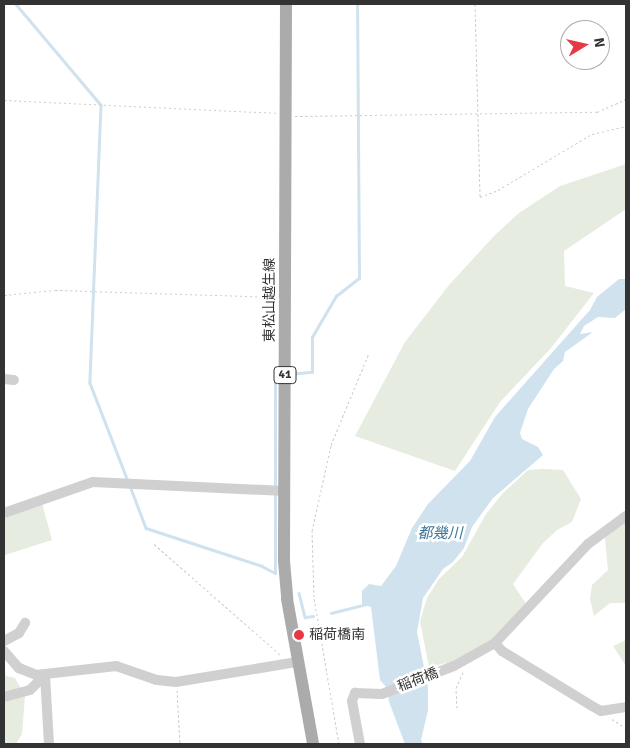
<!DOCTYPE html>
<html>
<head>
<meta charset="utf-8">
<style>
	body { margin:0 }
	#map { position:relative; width:630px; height:748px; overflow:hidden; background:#fff; font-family:Signika,"Noto Sans JP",sans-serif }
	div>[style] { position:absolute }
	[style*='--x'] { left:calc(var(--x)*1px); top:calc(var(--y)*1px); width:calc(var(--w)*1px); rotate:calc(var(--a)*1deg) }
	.green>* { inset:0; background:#e6ecdf }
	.water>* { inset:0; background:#cfe2ee }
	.stream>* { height:2.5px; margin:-1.25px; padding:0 1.25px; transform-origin:1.25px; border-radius:1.25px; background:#cfe2ee }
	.path>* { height:1px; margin-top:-0.5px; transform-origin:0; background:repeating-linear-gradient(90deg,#cdcdcd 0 2.5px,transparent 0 5px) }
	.minor>* { height:10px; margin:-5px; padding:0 5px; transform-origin:5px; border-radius:5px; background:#d0d0d0 }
	.major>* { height:12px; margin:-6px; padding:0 6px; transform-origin:6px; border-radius:6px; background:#ababab }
	.dots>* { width:14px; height:14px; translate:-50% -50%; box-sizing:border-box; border:2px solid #fff; border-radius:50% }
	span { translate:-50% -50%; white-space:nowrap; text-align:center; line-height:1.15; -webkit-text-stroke:5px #fff; paint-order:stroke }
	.shield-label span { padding:1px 4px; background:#fff; border:1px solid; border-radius:4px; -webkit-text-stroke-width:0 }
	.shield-label { font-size:12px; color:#333; font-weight:700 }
	.street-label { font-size:14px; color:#333 }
	.poi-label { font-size:14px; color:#333 }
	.left { translate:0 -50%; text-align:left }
	.water-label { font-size:15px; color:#3f7597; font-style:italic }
	.frame { position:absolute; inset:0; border:5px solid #333; pointer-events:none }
	.north { position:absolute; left:560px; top:20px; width:50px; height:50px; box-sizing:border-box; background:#fff; border:1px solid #adadad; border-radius:50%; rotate:81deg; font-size:14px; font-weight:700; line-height:20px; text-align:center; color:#333 }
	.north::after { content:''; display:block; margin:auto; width:18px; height:22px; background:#e63946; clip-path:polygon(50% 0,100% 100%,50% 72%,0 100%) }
</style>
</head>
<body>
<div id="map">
	<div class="green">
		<i style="clip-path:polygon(626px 164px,626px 209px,564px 251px,565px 286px,594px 293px,551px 348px,500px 402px,455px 471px,355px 436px,405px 342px,449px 285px,495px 235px,519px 213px,560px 186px)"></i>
		<i style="clip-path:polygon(543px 469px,563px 470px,581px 499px,572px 522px,557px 530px,543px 543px,513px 584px,526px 604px,505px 629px,478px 651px,455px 661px,429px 667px,420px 621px,427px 598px,439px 579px,462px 557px,486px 514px,503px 493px,528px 470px)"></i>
		<i style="clip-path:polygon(42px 503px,52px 540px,5px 555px,4px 516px)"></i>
		<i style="clip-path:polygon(626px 521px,626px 603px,610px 603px,594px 616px,590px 599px,592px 585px,608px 570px,605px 538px)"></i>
		<i style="clip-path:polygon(626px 640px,626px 666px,613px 646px)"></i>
		<i style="clip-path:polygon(4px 667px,6px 676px,15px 678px,25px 696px,22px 734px,16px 744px,4px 744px)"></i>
	</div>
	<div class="water">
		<i style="clip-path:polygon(619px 279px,626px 279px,626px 309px,615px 318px,598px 317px,584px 326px,580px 334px,593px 332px,565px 352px,563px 361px,554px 369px,528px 409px,520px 433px,522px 439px,538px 447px,543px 455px,493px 498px,472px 527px,464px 548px,453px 562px,443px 569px,423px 598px,417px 632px,428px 687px,428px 710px,421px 740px,423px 744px,405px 744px,389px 702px,387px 688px,380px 680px,371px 607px,362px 604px,362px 591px,369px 584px,381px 586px,396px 566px,412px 528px,428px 504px,470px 461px,495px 417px,590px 310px,597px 297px)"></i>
	</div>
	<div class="stream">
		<i style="--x:16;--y:4;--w:132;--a:49.9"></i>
		<i style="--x:101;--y:105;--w:278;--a:92.3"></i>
		<i style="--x:90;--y:383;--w:105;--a:68.8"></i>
		<i style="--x:288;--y:374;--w:24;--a:-5"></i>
		<i style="--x:312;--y:372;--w:35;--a:-90"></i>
		<i style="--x:312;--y:337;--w:48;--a:-59.7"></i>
		<i style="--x:336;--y:296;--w:29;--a:-38"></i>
		<i style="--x:359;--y:278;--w:274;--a:-90.4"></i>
		<i style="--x:130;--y:486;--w:45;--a:69.1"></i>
		<i style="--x:146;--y:528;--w:122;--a:18.1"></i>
		<i style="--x:262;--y:566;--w:15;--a:28"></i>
		<i style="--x:275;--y:489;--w:115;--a:-90"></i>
		<i style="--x:275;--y:374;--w:5;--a:0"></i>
		<i style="--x:275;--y:573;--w:79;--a:-90"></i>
		<i style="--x:299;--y:593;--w:25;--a:76"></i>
		<i style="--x:305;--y:617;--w:8;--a:-7"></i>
		<i style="--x:331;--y:613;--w:36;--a:-14"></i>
	</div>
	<div class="path">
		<i style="--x:475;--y:4;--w:193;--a:88.5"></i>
		<i style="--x:480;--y:197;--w:19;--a:-21"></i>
		<i style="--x:498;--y:190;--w:109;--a:-30.8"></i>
		<i style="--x:592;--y:134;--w:35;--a:-13"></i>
		<i style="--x:4;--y:100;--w:272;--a:2.7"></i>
		<i style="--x:295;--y:116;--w:302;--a:-0.8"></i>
		<i style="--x:597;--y:112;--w:32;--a:-24"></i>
		<i style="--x:4;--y:295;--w:51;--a:-5.6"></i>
		<i style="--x:55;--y:290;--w:219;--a:1.8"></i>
		<i style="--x:154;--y:544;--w:169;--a:41.2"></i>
		<i style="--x:177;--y:690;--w:54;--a:86.8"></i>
		<i style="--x:457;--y:708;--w:20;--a:-93"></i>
		<i style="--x:456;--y:688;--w:20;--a:-66"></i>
		<i style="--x:612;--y:719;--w:17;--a:33"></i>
		<i style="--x:339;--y:744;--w:149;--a:-99.7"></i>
		<i style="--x:314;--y:597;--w:66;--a:-91.7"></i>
		<i style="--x:312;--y:531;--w:88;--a:-77.5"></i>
		<i style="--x:331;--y:445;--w:100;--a:-67.6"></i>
	</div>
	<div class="minor">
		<i style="--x:4;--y:379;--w:10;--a:6"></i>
		<i style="--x:4;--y:513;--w:94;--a:-19.2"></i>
		<i style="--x:93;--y:482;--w:192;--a:2.7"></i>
		<i style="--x:4;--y:641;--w:17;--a:-28"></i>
		<i style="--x:19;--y:633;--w:12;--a:-59"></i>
		<i style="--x:495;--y:643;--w:11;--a:49"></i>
		<i style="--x:502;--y:651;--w:105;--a:31.4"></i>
		<i style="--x:592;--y:706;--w:10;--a:29"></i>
		<i style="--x:601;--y:711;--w:25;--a:-9"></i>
		<i style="--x:4;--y:651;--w:23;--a:49"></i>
		<i style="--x:19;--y:668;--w:18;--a:22"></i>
		<i style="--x:36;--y:675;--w:81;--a:-6.4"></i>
		<i style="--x:116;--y:666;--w:43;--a:18.9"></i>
		<i style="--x:157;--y:680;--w:19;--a:6"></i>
		<i style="--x:176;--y:682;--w:123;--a:-9.4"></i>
		<i style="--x:45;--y:675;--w:69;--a:86.7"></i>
		<i style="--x:4;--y:697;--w:27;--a:-15"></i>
		<i style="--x:30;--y:690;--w:21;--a:-45"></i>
		<i style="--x:360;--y:744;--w:44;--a:-100.5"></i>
		<i style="--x:352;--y:701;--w:9;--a:-69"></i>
		<i style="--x:355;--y:693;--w:27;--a:2"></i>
		<i style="--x:382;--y:694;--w:77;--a:-21.3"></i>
		<i style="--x:454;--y:666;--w:47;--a:-29.3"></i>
		<i style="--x:495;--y:643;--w:136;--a:-46.8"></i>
		<i style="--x:588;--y:544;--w:47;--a:-36.4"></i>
	</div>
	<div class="major">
		<i style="--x:286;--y:4;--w:557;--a:90.21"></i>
		<i style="--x:284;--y:561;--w:38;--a:85"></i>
		<i style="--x:287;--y:599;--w:147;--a:79.8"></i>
	</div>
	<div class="dots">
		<i style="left:299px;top:635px;background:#e63946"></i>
	</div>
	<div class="shield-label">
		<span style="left:285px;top:375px">41</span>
	</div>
	<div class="street-label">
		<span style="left:270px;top:300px;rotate:-90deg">東松山越生線</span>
		<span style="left:418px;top:680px;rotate:-21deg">稲荷橋</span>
	</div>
	<div class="poi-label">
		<span class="left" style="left:309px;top:635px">稲荷橋南</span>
	</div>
	<div class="water-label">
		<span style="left:440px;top:534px">都幾川</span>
	</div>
	<div class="frame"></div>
	<div class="north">N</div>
</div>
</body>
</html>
